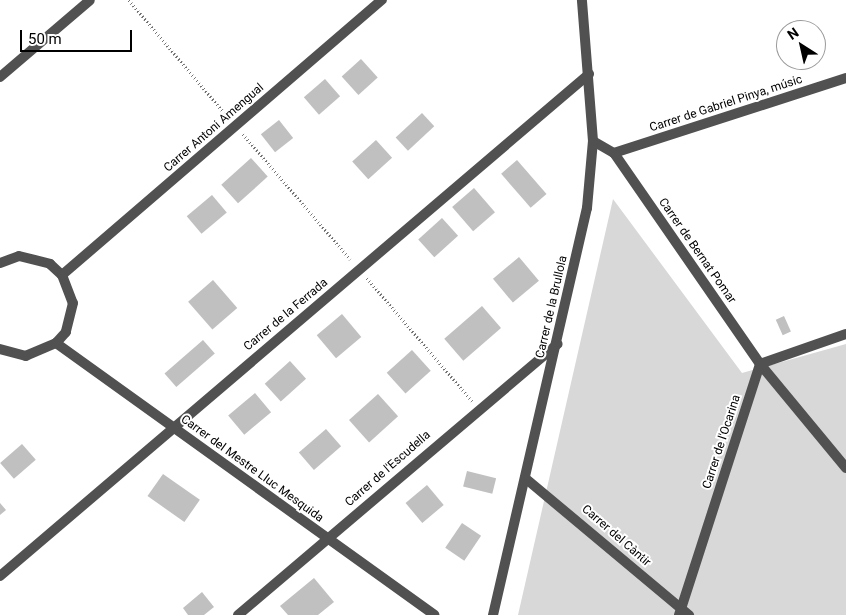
<!DOCTYPE html>
<html>
<head>
<meta charset="utf-8">
<style>
	body { margin:0 }
	#map { position:relative; width:846px; height:615px; overflow:hidden; background:#fff; font-family:Roboto,sans-serif }
	div>[style] { position:absolute }
	[style*='--x'] { left:calc(var(--x)*1px); top:calc(var(--y)*1px); width:calc(var(--w)*1px); rotate:calc(var(--a)*1deg) }
	.green>* { inset:0; background:#d8d8d8 }
	.building>* { inset:0; background:#c0c0c0; transform-origin:0 0 }
	.path>* { height:2.5px; margin-top:-1.25px; transform-origin:0; background:repeating-linear-gradient(90deg,#737373 0 1px,transparent 0 3.5px) }
	.pedestrian>* { height:10px; margin:-5px; padding:0 5px; transform-origin:5px; border-radius:5px; background:#515151 }
	.minor>* { height:10px; margin:-5px; padding:0 5px; transform-origin:5px; border-radius:5px; background:#515151 }
	span { translate:-50% -50%; white-space:nowrap; text-align:center; line-height:1.15; -webkit-text-stroke:4px #fff; paint-order:stroke }
	.street-label { font-size:12px; color:#000 }
	.north { position:absolute; left:776px; top:20px; width:50px; height:50px; box-sizing:border-box; background:#fff; border:1px solid #999; border-radius:50%; rotate:325deg; font-size:14px; font-weight:700; line-height:20px; text-align:center; color:#000 }
	.north::after { content:''; display:block; margin:auto; width:18px; height:22px; background:#000; clip-path:polygon(50% 0,100% 100%,50% 72%,0 100%) }
	.scale { position:absolute; left:20px; top:30px; width:112px; height:22px; box-sizing:border-box; border:2px solid #000; border-top:0; padding-left:6px; font-size:15px; line-height:18px; white-space:nowrap; color:#000; -webkit-text-stroke:4px #fff; paint-order:stroke }
</style>
</head>
<body>
<div id="map">
	<div class="green">
		<i style="clip-path:polygon(613px 199px,742px 373px,846px 344px,846px 615px,518px 615px)"></i>
	</div>
	<div class="building">
		<i style="left:361px;top:59px;width:25px;height:26px;rotate:48deg"></i>
		<i style="left:325px;top:79px;width:23px;height:28px;rotate:49deg"></i>
		<i style="left:422px;top:113px;width:18px;height:36px;rotate:47deg"></i>
		<i style="left:279px;top:120px;width:23px;height:23px;rotate:52deg"></i>
		<i style="left:376px;top:140px;width:24px;height:32px;rotate:48deg"></i>
		<i style="left:251px;top:158px;width:25px;height:40px;rotate:48deg"></i>
		<i style="left:517px;top:160px;width:45px;height:21px;rotate:49deg"></i>
		<i style="left:474px;top:188px;width:32px;height:29px;rotate:49deg"></i>
		<i style="left:212px;top:195px;width:23px;height:33px;rotate:50deg"></i>
		<i style="left:442px;top:218px;width:24px;height:32px;rotate:48deg"></i>
		<i style="left:519px;top:257px;width:31px;height:34px;rotate:50deg"></i>
		<i style="left:213px;top:280px;width:37px;height:33px;rotate:49deg"></i>
		<i style="left:482px;top:306px;width:29px;height:50px;rotate:49deg"></i>
		<i style="left:342px;top:314px;width:30px;height:33px;rotate:50deg"></i>
		<i style="left:784px;top:316px;width:17px;height:9px;rotate:66deg"></i>
		<i style="left:203px;top:340px;width:18px;height:51px;rotate:49deg"></i>
		<i style="left:412px;top:350px;width:28px;height:34px;rotate:48deg"></i>
		<i style="left:290px;top:361px;width:24px;height:34px;rotate:48deg"></i>
		<i style="left:255px;top:393px;width:25px;height:35px;rotate:50deg"></i>
		<i style="left:378px;top:394px;width:30px;height:39px;rotate:48deg"></i>
		<i style="left:326px;top:429px;width:23px;height:36px;rotate:49deg"></i>
		<i style="left:22px;top:444px;width:21px;height:29px;rotate:49deg"></i>
		<i style="left:467px;top:471px;width:30px;height:16px;rotate:14deg"></i>
		<i style="left:163px;top:474px;width:45px;height:27px;rotate:35deg"></i>
		<i style="left:427px;top:485px;width:26px;height:28px;rotate:50deg"></i>
		<i style="clip-path:polygon(0 503px,6px 510px,0 515px)"></i>
		<i style="left:462px;top:523px;width:23px;height:30px;rotate:34deg"></i>
		<i style="clip-path:polygon(314px 578px,334px 602px,318px 615px,288px 615px,280px 606px)"></i>
		<i style="clip-path:polygon(202px 592px,214px 607px,204px 615px,188px 615px,183px 608px)"></i>
	</div>
	<div class="path">
		<i style="--x:129;--y:0;--w:153;--a:49.8"></i>
		<i style="--x:243;--y:134;--w:165;--a:49.4"></i>
		<i style="--x:367;--y:278;--w:162;--a:49.5"></i>
	</div>
	<div class="pedestrian">
		<i style="--x:593;--y:141;--w:24;--a:30"></i>
	</div>
	<div class="minor">
		<i style="--x:0;--y:77;--w:118;--a:-40.5"></i>
		<i style="--x:846;--y:78;--w:244;--a:162.1"></i>
		<i style="--x:614;--y:153;--w:257;--a:55.3"></i>
		<i style="--x:760;--y:364;--w:135;--a:50.4"></i>
		<i style="--x:0;--y:263;--w:20;--a:-20"></i>
		<i style="--x:19;--y:256;--w:32;--a:14"></i>
		<i style="--x:50;--y:264;--w:16;--a:43"></i>
		<i style="--x:62;--y:275;--w:30;--a:69"></i>
		<i style="--x:73;--y:303;--w:30;--a:104"></i>
		<i style="--x:66;--y:332;--w:15;--a:132"></i>
		<i style="--x:56;--y:343;--w:33;--a:157"></i>
		<i style="--x:26;--y:356;--w:27;--a:-165"></i>
		<i style="--x:62;--y:275;--w:422;--a:-40.7"></i>
		<i style="--x:56;--y:343;--w:466;--a:35.7"></i>
		<i style="--x:525;--y:478;--w:214;--a:39.9"></i>
		<i style="--x:0;--y:576;--w:774;--a:-40.44"></i>
		<i style="--x:238;--y:615;--w:419;--a:-40.3"></i>
		<i style="--x:493;--y:615;--w:418;--a:-77"></i>
		<i style="--x:587;--y:208;--w:67;--a:-84.9"></i>
		<i style="--x:593;--y:141;--w:141;--a:-94.5"></i>
		<i style="--x:679;--y:615;--w:264;--a:-72.1"></i>
		<i style="--x:760;--y:364;--w:91;--a:-19.2"></i>
	</div>
	<div class="street-label">
		<span style="left:726px;top:104px;rotate:-18deg">Carrer de Gabriel Pinya, músic</span>
		<span style="left:214px;top:128px;rotate:-41deg">Carrer Antoni Amengual</span>
		<span style="left:697px;top:251px;rotate:55deg">Carrer de Bernat Pomar</span>
		<span style="left:552px;top:307px;rotate:-77deg">Carrer de la Brullola</span>
		<span style="left:286px;top:315px;rotate:-40deg">Carrer de la Ferrada</span>
		<span style="left:722px;top:442px;rotate:-72deg">Carrer de l'Ocarina</span>
		<span style="left:252px;top:469px;rotate:36deg">Carrer del Mestre Lluc Mesquida</span>
		<span style="left:388px;top:469px;rotate:-41deg">Carrer de l'Escudella</span>
		<span style="left:616px;top:536px;rotate:41deg">Carrer del Càntir</span>
	</div>
	<div class="north">N</div>
	<div class="scale">50 m</div>
</div>
</body>
</html>
